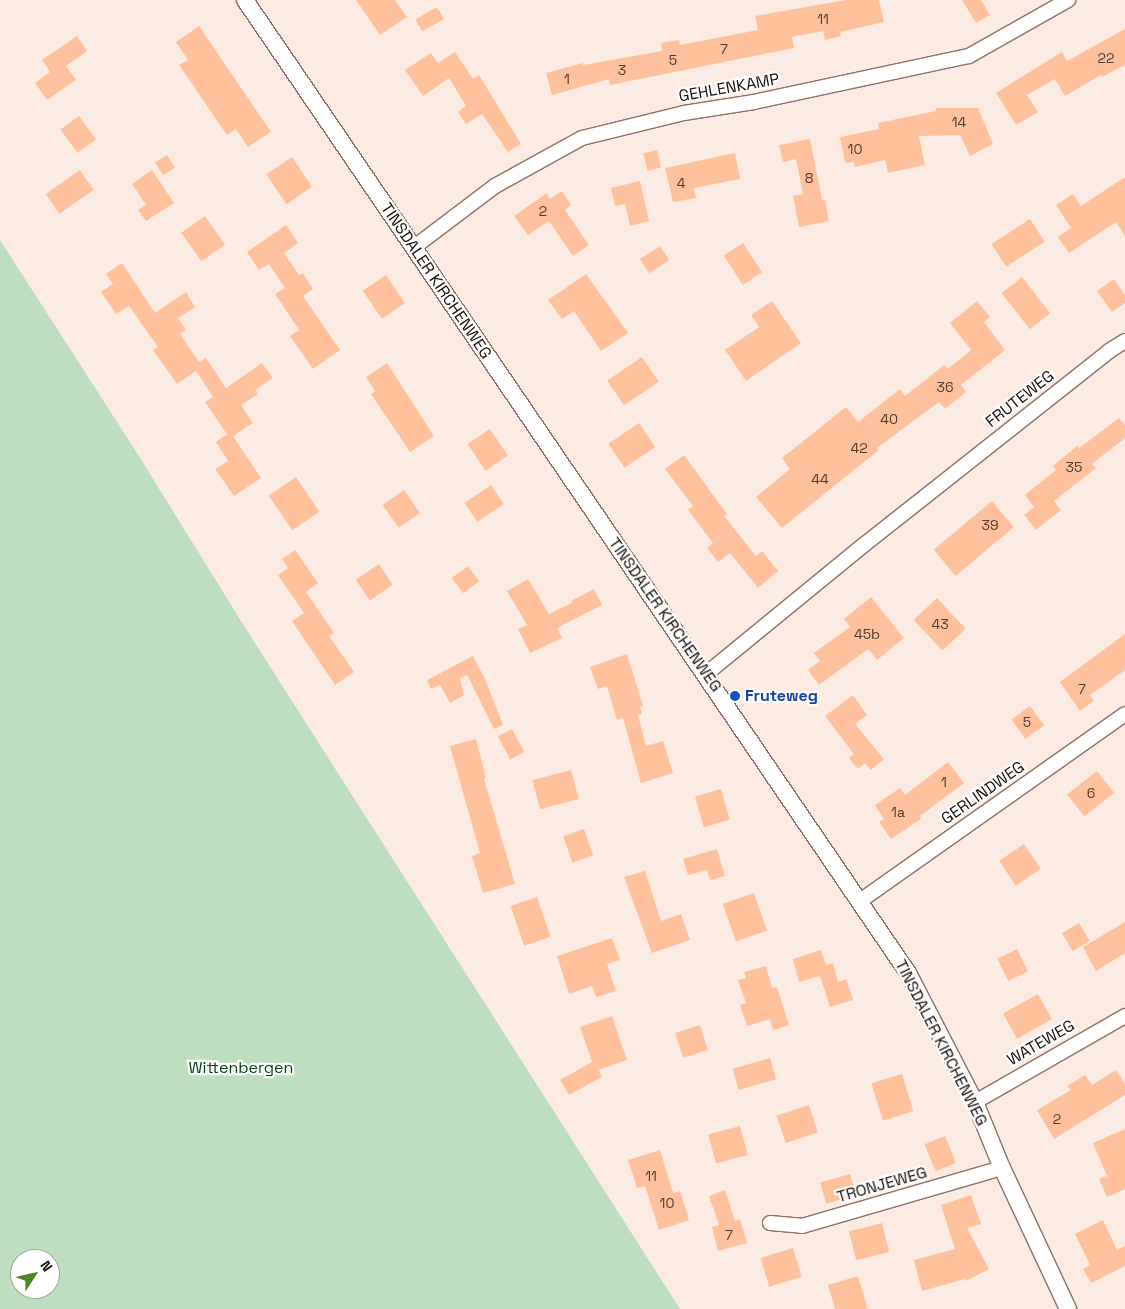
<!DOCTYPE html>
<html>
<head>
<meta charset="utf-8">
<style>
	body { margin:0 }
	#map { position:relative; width:1125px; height:1309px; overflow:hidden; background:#fcebe2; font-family:"Space Grotesk",sans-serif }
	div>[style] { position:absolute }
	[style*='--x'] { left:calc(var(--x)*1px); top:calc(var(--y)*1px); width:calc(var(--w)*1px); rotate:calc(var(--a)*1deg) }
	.green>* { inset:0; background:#bedfbf }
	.building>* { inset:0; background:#ffc19c; transform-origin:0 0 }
	.roads { filter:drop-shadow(1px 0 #8b7264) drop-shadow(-1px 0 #8b7264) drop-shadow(0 1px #8b7264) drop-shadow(0 -1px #8b7264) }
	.minor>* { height:14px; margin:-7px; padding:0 7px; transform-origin:7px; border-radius:7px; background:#fff }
	.tertiary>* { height:16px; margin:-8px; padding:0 8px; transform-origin:8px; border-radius:8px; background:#fff }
	.dots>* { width:14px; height:14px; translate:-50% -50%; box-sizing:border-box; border:2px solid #fff; border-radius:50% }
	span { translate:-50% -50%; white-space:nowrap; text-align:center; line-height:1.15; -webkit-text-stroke:4.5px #fff; paint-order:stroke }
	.number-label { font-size:14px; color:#513b2e }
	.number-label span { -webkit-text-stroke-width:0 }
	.street-label { font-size:16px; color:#170e09 }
	.transit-label { font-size:16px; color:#164399; font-weight:700 }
	.left { translate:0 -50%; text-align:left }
	.park-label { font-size:16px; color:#064012 }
	.north { position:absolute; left:10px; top:1249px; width:50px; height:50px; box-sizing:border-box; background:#fff; border:1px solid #a29f9d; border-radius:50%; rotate:55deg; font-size:14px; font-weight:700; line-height:20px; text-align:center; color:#170e09 }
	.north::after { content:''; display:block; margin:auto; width:18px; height:22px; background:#4a8624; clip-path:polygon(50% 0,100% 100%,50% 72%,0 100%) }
</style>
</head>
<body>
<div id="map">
	<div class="green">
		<i style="clip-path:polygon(evenodd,0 240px,137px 453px,246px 629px,680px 1309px,0 1309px,0 240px,20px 1259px,50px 1259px,50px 1289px,20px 1289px,20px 1259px)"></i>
	</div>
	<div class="building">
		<i style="clip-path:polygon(356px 0,395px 0,407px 17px,380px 35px)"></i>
		<i style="clip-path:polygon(846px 0,879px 0,884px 22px,840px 32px,841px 36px,825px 40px,823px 31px,792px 37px,794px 48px,610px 85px,609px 79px,552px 95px,546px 73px,583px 63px,583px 65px,662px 51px,661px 43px,679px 40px,680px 45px,758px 30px,755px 16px)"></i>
		<i style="clip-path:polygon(962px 0,981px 0,990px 15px,976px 23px)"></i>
		<i style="left:437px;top:7px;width:14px;height:25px;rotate:60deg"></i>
		<i style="clip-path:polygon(199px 26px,271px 132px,248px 147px,236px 129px,227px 135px,179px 65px,188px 60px,176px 42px)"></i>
		<i style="clip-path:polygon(1125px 29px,1125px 65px,1102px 77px,1101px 75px,1065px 96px,1055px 79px,1027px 95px,1038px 112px,1016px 125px,996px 93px,1062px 52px,1067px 61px)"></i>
		<i style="clip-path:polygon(77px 36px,87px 51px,66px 66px,76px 80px,47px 100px,35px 83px,50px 72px,42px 60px)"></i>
		<i style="clip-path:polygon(455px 52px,473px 79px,479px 75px,521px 144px,508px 152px,482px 114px,466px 124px,458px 112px,466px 106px,449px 78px,423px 96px,405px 70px,431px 53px,438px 63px)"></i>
		<i style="clip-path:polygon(936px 108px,978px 108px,993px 144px,970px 156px,960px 135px,919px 136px,925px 165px,888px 173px,885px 160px,855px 167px,854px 162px,845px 163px,840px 137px,879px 129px,878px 123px,936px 111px)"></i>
		<i style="left:79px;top:116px;width:29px;height:23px;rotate:54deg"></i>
		<i style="clip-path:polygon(810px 139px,822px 200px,825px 199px,829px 221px,799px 227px,793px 196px,803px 194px,796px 159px,783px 162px,779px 145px)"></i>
		<i style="left:657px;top:150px;width:18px;height:14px;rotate:77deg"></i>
		<i style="clip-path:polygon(735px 153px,740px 179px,694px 188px,696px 198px,673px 202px,665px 168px)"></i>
		<i style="left:167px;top:155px;width:15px;height:14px;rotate:58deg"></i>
		<i style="left:292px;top:157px;width:36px;height:31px;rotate:56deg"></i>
		<i style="left:80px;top:170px;width:24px;height:42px;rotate:55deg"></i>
		<i style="clip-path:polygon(152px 170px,174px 203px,146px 221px,138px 210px,146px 205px,132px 184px)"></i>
		<i style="clip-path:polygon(1125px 177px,1125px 236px,1116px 222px,1069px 253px,1058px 237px,1071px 228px,1056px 205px,1073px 194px,1081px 206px)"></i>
		<i style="clip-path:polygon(640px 181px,649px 221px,630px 226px,625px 204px,615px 206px,611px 188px)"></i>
		<i style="clip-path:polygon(562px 191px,571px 205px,565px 210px,589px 245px,573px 256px,549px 221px,528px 235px,514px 216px,547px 193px,550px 199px)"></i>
		<i style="left:205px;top:216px;width:35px;height:29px;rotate:55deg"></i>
		<i style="left:1030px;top:219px;width:27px;height:46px;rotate:57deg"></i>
		<i style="clip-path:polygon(286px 225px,298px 243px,284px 253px,299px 275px,303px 273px,313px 289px,303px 296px,340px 350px,313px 369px,290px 336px,299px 330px,275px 294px,285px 288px,269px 264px,259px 270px,247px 252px)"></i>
		<i style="left:743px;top:243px;width:35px;height:23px;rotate:57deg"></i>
		<i style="left:660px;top:246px;width:17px;height:24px;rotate:57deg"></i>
		<i style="clip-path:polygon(122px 263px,155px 313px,186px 292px,195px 307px,178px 318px,186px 330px,180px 334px,199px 362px,206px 358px,226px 388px,262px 363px,273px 378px,255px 390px,258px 394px,241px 405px,253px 423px,233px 436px,261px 478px,234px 496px,215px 469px,228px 461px,216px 442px,227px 434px,205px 402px,213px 397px,196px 371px,177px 384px,153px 350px,158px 347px,129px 306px,116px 314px,101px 292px,113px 284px,106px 274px)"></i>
		<i style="clip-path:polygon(586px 274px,628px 333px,601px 351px,574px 311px,562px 319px,548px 300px)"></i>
		<i style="left:386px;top:275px;width:34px;height:28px;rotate:56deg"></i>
		<i style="left:1022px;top:277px;width:46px;height:26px;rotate:52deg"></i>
		<i style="clip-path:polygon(1114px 279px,1125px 295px,1125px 303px,1112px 312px,1097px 291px)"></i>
		<i style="clip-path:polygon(772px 301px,801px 343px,746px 381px,725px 350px,759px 327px,751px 315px)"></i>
		<i style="clip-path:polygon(977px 301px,990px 317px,984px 322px,1005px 350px,961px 385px,966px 392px,945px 409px,939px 402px,877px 448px,879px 450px,782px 528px,756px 497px,790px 469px,782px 458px,846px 407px,858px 422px,900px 389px,905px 396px,944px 365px,948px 369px,971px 350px,950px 323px)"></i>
		<i style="left:642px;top:357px;width:30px;height:42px;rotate:56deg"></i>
		<i style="clip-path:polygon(387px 363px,434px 436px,410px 452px,371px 394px,375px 391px,366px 377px)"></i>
		<i style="clip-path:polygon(1119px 418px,1125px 425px,1125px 438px,1092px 464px,1096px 468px,1054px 501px,1061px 510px,1036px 530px,1024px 515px,1034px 507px,1025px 495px,1056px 470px,1053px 466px,1077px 446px,1079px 448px)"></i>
		<i style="left:639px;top:423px;width:29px;height:37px;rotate:56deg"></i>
		<i style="left:490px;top:429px;width:32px;height:27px;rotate:56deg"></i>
		<i style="clip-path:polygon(684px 455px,727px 514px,724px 516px,756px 556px,762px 551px,778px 571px,758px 588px,730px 553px,718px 562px,707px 548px,713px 543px,688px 510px,693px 506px,665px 469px)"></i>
		<i style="left:296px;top:477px;width:42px;height:33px;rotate:56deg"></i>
		<i style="left:491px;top:485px;width:23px;height:32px;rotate:56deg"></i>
		<i style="left:404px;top:490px;width:28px;height:26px;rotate:55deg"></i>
		<i style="left:992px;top:501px;width:34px;height:76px;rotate:50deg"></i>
		<i style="clip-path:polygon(295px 550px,318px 583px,306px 592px,334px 633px,329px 636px,354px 672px,335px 685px,292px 621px,304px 613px,278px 575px,288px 568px,282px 559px)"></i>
		<i style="left:379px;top:564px;width:25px;height:28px;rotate:56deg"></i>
		<i style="left:468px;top:566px;width:19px;height:20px;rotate:54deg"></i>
		<i style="clip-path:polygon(528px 579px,549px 614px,572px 603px,571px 601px,594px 589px,602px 605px,557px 628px,562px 638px,530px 653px,518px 629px,527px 625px,507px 591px)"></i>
		<i style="clip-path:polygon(871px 597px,904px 638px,877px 660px,868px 649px,819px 685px,808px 670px,820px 661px,814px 653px,850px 627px,844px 619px)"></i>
		<i style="left:937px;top:598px;width:42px;height:32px;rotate:47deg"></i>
		<i style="clip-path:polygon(1125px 634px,1125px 670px,1090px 695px,1094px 701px,1080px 711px,1060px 682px)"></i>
		<i style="clip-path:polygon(627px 654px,643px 706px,640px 707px,642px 714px,638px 715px,646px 746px,663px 741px,673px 773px,641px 783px,623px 718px,617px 720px,607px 686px,598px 689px,590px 667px)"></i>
		<i style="clip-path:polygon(473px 656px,486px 681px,503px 725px,494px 729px,467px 675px,460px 678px,464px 695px,450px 703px,440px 685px,431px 689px,427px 680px)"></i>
		<i style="clip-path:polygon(853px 695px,867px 715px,855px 724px,884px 759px,871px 770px,865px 763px,858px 769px,849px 758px,854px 754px,825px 716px)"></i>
		<i style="left:1030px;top:706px;width:24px;height:23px;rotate:54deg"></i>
		<i style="left:512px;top:729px;width:26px;height:16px;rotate:62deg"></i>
		<i style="clip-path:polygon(476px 739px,486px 778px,484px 779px,515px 884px,483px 893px,472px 856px,480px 853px,450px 746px)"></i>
		<i style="clip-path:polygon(948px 762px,964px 783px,920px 816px,921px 819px,891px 839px,879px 822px,884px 819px,875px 805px,900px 788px,905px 795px)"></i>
		<i style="left:571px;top:770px;width:30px;height:40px;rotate:75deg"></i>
		<i style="left:1097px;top:771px;width:28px;height:38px;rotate:52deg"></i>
		<i style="left:721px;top:789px;width:32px;height:27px;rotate:74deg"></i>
		<i style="left:584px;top:829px;width:28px;height:22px;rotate:71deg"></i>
		<i style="left:1024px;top:844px;width:30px;height:30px;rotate:56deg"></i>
		<i style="clip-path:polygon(717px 849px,725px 876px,710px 880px,707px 870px,688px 875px,683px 859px)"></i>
		<i style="clip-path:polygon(645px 871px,661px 921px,681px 914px,690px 940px,652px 953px,624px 877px)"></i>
		<i style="left:754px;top:893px;width:40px;height:33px;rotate:71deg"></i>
		<i style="left:537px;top:897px;width:42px;height:28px;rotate:71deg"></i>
		<i style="clip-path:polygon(1125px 922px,1125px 953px,1096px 971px,1083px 947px)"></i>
		<i style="left:1079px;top:923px;width:21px;height:20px;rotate:59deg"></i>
		<i style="clip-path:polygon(612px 938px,620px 960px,607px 964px,616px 991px,596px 997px,592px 986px,569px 994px,557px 956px)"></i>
		<i style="left:1017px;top:949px;width:25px;height:22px;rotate:64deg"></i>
		<i style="clip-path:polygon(821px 950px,826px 965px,833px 963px,838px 982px,846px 979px,853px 1000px,830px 1007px,820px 976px,799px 982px,793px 959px)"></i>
		<i style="clip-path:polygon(766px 966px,772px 988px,777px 987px,789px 1025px,773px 1030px,770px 1019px,747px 1026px,740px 1005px,746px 1003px,738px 980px,746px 978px,744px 972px)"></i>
		<i style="left:1038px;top:994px;width:29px;height:40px;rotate:61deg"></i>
		<i style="clip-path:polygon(612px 1016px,627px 1060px,599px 1070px,602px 1077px,569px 1095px,560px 1080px,592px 1062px,580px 1027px)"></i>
		<i style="left:700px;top:1025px;width:26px;height:26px;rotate:72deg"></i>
		<i style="left:770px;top:1058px;width:22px;height:39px;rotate:74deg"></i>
		<i style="clip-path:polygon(1116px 1070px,1125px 1084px,1125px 1095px,1054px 1139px,1037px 1110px,1071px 1090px,1067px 1086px,1085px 1075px,1092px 1085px)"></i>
		<i style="left:902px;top:1074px;width:39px;height:32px;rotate:73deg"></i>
		<i style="left:809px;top:1105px;width:29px;height:34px;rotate:72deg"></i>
		<i style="left:740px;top:1126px;width:30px;height:33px;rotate:75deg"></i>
		<i style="clip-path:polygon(1125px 1129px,1125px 1189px,1107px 1197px,1099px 1179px,1107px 1176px,1093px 1143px)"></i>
		<i style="left:945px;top:1136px;width:29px;height:22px;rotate:68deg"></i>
		<i style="clip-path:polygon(660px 1150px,673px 1193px,680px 1191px,689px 1220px,659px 1230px,645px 1186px,637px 1188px,628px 1160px)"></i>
		<i style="left:850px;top:1174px;width:22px;height:31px;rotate:74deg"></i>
		<i style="clip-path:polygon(725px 1190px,735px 1221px,740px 1219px,747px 1243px,718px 1251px,712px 1227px,719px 1225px,709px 1196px)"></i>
		<i style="clip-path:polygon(971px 1195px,981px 1224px,967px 1228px,989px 1269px,966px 1281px,965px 1279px,922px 1291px,914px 1260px,955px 1249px,941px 1205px)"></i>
		<i style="clip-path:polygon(1103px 1220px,1117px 1250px,1125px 1246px,1125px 1266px,1091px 1283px,1083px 1269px,1090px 1265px,1075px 1234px)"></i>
		<i style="left:882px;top:1223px;width:30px;height:34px;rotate:76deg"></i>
		<i style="left:793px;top:1248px;width:30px;height:34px;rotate:73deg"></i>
		<i style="clip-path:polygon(858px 1276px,868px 1309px,835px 1309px,828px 1285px)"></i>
	</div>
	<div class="roads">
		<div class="minor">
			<i style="--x:413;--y:248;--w:103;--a:-37.1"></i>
			<i style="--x:495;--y:186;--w:99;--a:-28.9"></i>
			<i style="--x:582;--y:138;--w:105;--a:-13.8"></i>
			<i style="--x:684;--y:113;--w:71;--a:-8.9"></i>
			<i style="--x:754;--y:102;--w:220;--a:-12.1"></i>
			<i style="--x:969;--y:56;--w:114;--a:-29.5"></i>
			<i style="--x:706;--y:674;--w:205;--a:-39.3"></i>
			<i style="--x:865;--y:544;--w:311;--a:-38.3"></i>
			<i style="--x:1109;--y:351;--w:19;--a:-32"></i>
			<i style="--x:860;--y:901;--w:324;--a:-35.2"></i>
			<i style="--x:975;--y:1102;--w:173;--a:-29.8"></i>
			<i style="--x:770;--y:1223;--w:32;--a:5"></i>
			<i style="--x:802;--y:1226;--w:208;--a:-16.2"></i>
		</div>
		<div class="tertiary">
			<i style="--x:245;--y:0;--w:1177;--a:55.73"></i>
			<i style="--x:908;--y:973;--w:145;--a:62.6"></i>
			<i style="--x:975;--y:1102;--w:71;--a:67.8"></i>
			<i style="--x:1002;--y:1168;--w:156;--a:64.9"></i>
		</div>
	</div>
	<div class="dots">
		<i style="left:735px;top:696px;background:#1a4fb4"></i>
	</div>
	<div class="number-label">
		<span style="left:823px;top:19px">11</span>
		<span style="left:724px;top:49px">7</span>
		<span style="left:1106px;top:58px">22</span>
		<span style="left:673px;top:60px">5</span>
		<span style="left:622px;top:70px">3</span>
		<span style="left:567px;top:79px">1</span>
		<span style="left:959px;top:122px">14</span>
		<span style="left:855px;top:149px">10</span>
		<span style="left:809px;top:178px">8</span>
		<span style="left:681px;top:183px">4</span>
		<span style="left:543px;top:211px">2</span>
		<span style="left:945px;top:387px">36</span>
		<span style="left:889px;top:419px">40</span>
		<span style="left:859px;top:448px">42</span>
		<span style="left:1074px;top:467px">35</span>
		<span style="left:820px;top:479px">44</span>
		<span style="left:990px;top:525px">39</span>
		<span style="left:940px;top:624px">43</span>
		<span style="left:867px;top:634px">45b</span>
		<span style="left:1082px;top:689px">7</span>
		<span style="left:1027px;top:722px">5</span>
		<span style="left:944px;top:782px">1</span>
		<span style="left:1091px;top:793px">6</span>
		<span style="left:898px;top:812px">1a</span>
		<span style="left:1057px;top:1119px">2</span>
		<span style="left:651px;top:1176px">11</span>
		<span style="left:667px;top:1203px">10</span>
		<span style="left:729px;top:1235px">7</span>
	</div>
	<div class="street-label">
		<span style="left:729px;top:88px;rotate:-10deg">GEHLENKAMP</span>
		<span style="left:436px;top:281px;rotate:56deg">TINSDALER KIRCHENWEG</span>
		<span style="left:1020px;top:399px;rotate:-38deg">FRUTEWEG</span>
		<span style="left:665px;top:615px;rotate:55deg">TINSDALER KIRCHENWEG</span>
		<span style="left:983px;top:793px;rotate:-35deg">GERLINDWEG</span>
		<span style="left:941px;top:1043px;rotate:63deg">TINSDALER KIRCHENWEG</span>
		<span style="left:1041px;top:1043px;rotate:-30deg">WATEWEG</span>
		<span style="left:882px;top:1185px;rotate:-16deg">TRONJEWEG</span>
	</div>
	<div class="transit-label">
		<span class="left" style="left:745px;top:696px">Fruteweg</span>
	</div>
	<div class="park-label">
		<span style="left:241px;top:1068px">Wittenbergen</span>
	</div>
	<div class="north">N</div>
</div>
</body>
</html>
